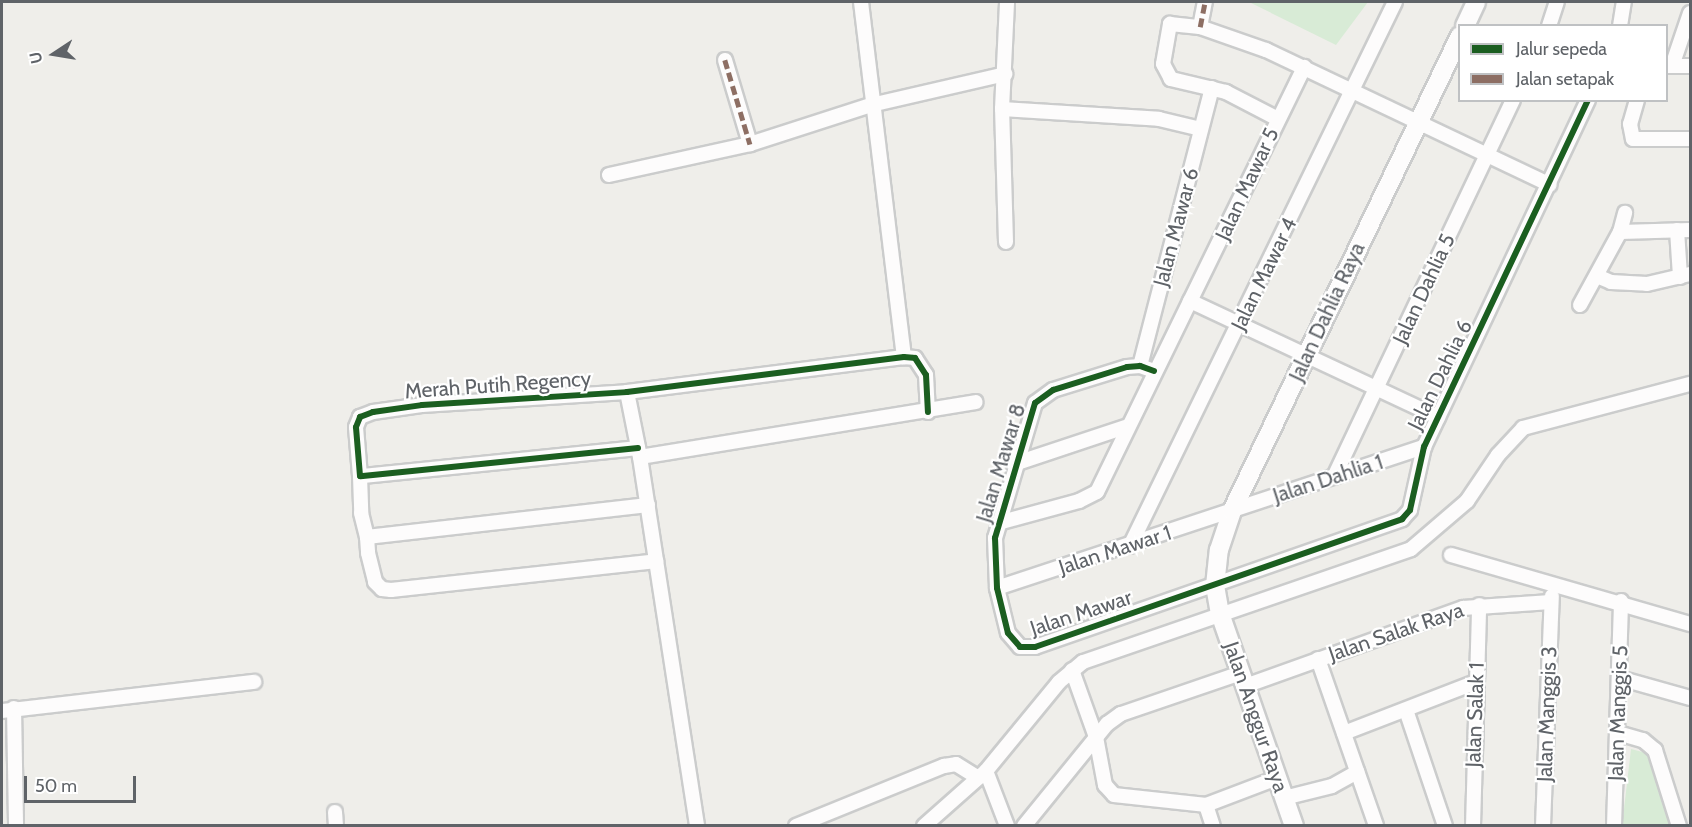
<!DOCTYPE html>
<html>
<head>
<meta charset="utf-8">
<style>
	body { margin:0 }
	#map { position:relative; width:1692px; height:827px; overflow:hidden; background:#efeeea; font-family:Cabin,sans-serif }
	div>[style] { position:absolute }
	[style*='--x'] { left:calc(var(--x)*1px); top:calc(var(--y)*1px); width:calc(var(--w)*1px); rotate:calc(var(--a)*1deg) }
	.green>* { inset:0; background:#d8ebd6 }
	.roads { filter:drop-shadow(2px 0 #cbcccc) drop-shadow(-2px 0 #cbcccc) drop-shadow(0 2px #cbcccc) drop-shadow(0 -2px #cbcccc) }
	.street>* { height:14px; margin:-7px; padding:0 7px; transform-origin:7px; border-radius:7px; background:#fdfcfc }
	.secondary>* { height:18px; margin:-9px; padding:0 9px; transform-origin:9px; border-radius:9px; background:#fdfcfc }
	.quiet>* { height:4.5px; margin-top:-2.25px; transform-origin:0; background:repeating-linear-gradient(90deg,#8d6e63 0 9px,transparent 0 13.5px) }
	.cycleway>* { height:6px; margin:-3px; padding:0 3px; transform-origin:3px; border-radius:3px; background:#1b5e20 }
	span { translate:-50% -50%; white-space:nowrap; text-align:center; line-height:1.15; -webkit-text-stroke:4.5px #fff; paint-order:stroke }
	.street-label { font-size:21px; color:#5f6368 }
	.frame { position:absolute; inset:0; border:3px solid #5f6368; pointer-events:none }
	.legend { position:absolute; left:1458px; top:24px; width:210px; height:78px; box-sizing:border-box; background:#fff; border:2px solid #bfc1c3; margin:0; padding:8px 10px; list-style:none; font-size:18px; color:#5f6368 }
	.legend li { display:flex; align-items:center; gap:12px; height:30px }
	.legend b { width:30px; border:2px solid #bfc1c3 }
	.north { position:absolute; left:24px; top:24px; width:60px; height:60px; -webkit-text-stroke:4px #fff; paint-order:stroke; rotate:258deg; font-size:16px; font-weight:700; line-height:24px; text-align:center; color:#5f6368 }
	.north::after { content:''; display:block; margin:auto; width:21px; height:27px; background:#5f6368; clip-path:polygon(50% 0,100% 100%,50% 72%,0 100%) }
	.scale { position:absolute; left:24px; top:776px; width:112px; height:27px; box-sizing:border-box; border:3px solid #5f6368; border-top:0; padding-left:8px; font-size:18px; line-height:21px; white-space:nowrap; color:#5f6368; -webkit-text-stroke:4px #fff; paint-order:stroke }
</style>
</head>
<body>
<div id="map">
	<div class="green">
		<i style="clip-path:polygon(1249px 2px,1368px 2px,1336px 45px)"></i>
		<i style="clip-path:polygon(1631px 749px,1650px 754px,1675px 825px,1622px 826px)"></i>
	</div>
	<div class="roads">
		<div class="street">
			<i style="--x:861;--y:2;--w:358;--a:83.1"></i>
			<i style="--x:1549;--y:26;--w:25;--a:-72"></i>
			<i style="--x:1620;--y:26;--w:24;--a:-81"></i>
			<i style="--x:1200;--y:27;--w:25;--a:-79"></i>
			<i style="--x:725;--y:60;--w:88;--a:73.4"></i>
			<i style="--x:1666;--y:66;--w:24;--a:0"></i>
			<i style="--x:1672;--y:66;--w:56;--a:-71.2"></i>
			<i style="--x:1637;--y:100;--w:25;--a:106"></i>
			<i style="--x:1630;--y:124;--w:15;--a:79"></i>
			<i style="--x:1633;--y:139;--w:57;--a:0"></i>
			<i style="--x:1002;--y:109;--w:157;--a:3.6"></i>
			<i style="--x:1159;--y:119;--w:43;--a:13.4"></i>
			<i style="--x:1278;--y:119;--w:59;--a:-152.6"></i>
			<i style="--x:1226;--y:92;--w:57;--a:-166.7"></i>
			<i style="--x:1171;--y:79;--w:17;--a:-118"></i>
			<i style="--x:1163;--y:64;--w:41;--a:-80.1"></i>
			<i style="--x:1170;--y:24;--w:30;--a:6"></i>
			<i style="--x:1200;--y:27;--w:70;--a:19.2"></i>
			<i style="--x:1266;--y:50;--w:314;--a:25.4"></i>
			<i style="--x:609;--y:175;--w:144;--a:-12.4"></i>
			<i style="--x:750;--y:144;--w:127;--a:-17.9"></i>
			<i style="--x:871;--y:105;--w:138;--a:-13"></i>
			<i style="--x:1677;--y:230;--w:47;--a:86.3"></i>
			<i style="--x:1620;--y:232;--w:70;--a:-1.6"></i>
			<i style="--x:1006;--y:242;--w:133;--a:-91.7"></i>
			<i style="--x:1002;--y:109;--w:107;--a:-87.3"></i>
			<i style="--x:1597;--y:276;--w:15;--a:23"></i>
			<i style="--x:1611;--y:282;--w:36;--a:3"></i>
			<i style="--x:1647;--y:284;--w:44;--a:-13.1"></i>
			<i style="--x:1190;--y:301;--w:274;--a:25.1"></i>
			<i style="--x:1580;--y:305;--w:83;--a:-61.3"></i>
			<i style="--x:1620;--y:232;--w:20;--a:-75"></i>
			<i style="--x:1140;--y:366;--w:287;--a:-75.5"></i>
			<i style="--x:1154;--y:371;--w:15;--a:-160"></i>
			<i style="--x:1140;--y:366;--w:13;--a:176"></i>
			<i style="--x:1127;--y:367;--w:77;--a:162.7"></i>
			<i style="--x:1053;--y:390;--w:22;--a:144"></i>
			<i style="--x:1035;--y:403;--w:141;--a:106.5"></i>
			<i style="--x:995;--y:538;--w:50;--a:87.7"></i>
			<i style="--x:997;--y:588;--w:46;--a:76.3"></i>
			<i style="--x:1008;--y:633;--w:18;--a:49"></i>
			<i style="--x:1020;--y:647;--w:15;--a:0"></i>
			<i style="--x:1035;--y:647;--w:389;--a:-19.2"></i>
			<i style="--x:1402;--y:519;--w:12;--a:-48"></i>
			<i style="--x:1410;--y:510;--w:65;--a:-77.5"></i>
			<i style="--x:1424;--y:447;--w:384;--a:-64.7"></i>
			<i style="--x:627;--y:392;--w:66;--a:78.7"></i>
			<i style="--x:640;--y:457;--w:340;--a:-9.3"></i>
			<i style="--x:638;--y:448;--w:279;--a:174.2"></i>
			<i style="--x:360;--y:476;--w:49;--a:-94.7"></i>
			<i style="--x:356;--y:427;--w:11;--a:-68"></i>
			<i style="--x:360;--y:417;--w:14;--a:-21"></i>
			<i style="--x:373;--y:412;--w:49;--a:-8.1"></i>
			<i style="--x:422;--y:405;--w:205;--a:-3.6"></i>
			<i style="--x:627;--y:392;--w:279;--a:-7.2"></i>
			<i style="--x:904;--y:357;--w:11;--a:5"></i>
			<i style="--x:915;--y:358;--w:20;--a:57"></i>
			<i style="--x:926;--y:375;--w:37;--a:87"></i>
			<i style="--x:640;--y:457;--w:373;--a:81.2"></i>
			<i style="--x:1014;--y:464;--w:120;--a:-18.4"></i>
			<i style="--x:360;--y:476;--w:37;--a:88"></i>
			<i style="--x:361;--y:513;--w:25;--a:76"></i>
			<i style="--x:1334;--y:477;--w:417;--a:-64.6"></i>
			<i style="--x:648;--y:505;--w:283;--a:173.5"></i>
			<i style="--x:367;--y:537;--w:16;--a:86"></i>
			<i style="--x:368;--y:553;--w:30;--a:76"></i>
			<i style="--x:375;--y:582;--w:10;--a:45"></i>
			<i style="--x:382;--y:589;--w:9;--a:6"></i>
			<i style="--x:391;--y:590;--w:267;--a:-6.2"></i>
			<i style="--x:998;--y:523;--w:84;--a:-15.2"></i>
			<i style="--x:1079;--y:501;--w:20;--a:-27"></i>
			<i style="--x:1097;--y:492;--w:473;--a:-64"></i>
			<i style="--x:1130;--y:546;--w:605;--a:-64.03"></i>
			<i style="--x:1451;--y:555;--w:249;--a:16.1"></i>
			<i style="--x:997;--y:588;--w:450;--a:-18.3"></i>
			<i style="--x:1318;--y:659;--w:177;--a:70.8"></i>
			<i style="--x:1072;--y:670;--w:71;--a:70.3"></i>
			<i style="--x:1096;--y:737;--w:49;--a:79.4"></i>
			<i style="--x:1105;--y:785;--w:13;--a:48"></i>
			<i style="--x:1114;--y:795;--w:93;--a:6.2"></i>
			<i style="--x:1206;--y:805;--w:76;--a:-20.8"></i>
			<i style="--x:1619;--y:678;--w:74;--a:15.7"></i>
			<i style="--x:1245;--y:686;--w:232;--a:-19.7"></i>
			<i style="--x:1463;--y:608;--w:88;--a:-3.9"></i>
			<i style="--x:14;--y:708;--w:118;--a:89"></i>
			<i style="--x:1406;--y:710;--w:122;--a:71.4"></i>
			<i style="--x:2;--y:711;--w:254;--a:-6.6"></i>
			<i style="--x:1344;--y:733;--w:142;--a:-21.1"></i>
			<i style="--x:1618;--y:733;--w:26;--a:16"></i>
			<i style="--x:1643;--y:740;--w:16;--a:40"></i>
			<i style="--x:1655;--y:750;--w:80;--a:72.5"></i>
			<i style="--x:986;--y:771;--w:59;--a:69.1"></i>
			<i style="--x:1284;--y:798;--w:49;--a:-14"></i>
			<i style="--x:1332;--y:786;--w:29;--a:-29"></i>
			<i style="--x:1206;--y:805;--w:22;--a:72"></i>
			<i style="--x:335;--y:812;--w:14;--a:86"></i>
			<i style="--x:796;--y:826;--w:160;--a:-22.1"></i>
			<i style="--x:944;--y:766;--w:12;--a:-9"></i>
			<i style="--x:956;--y:764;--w:26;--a:32"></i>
			<i style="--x:924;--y:826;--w:83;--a:-41.6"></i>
			<i style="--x:986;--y:771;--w:115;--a:-50.6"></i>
			<i style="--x:1059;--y:682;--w:31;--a:-40"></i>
			<i style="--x:1083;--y:662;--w:347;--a:-19"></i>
			<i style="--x:1411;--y:549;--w:74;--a:-40.6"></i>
			<i style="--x:1467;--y:501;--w:55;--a:-56"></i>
			<i style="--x:1498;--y:455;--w:37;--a:-47"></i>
			<i style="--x:1523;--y:428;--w:173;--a:-14.8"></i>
			<i style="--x:1024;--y:826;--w:132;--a:-50.9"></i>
			<i style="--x:1107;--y:724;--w:17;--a:-36"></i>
			<i style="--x:1121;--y:714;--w:127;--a:-18.9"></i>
			<i style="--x:1473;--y:826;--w:221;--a:-88.4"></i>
			<i style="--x:1543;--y:826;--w:230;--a:-87.8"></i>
			<i style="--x:1614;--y:826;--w:225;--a:-88.2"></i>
		</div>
		<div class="secondary">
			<i style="--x:1465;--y:26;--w:26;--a:-65"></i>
			<i style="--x:1294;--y:826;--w:225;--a:-109.2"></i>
			<i style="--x:1220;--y:614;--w:28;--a:-100"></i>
			<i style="--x:1215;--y:586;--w:36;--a:-84"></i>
			<i style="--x:1219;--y:550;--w:41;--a:-71.6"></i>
			<i style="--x:1232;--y:511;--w:527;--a:-64.36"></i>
		</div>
	</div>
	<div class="quiet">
		<i style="--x:1200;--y:27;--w:25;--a:-79"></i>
		<i style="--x:725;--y:60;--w:88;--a:73.4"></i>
	</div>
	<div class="cycleway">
		<i style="--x:1154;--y:371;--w:15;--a:-160"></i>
		<i style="--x:1140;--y:366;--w:13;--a:176"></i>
		<i style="--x:1127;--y:367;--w:77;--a:162.7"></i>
		<i style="--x:1053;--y:390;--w:22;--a:144"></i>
		<i style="--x:1035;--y:403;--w:141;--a:106.5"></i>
		<i style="--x:995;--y:538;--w:50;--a:87.7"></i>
		<i style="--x:997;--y:588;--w:46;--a:76.3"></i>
		<i style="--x:1008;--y:633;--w:18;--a:49"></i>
		<i style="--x:1020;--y:647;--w:15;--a:0"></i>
		<i style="--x:1035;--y:647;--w:389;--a:-19.2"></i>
		<i style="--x:1402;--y:519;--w:12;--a:-48"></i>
		<i style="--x:1410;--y:510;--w:65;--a:-77.5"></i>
		<i style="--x:1424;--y:447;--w:384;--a:-64.7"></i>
		<i style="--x:638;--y:448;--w:279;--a:174.2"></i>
		<i style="--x:360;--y:476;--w:49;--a:-94.7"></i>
		<i style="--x:356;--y:427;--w:11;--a:-68"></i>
		<i style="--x:360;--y:417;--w:14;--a:-21"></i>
		<i style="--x:373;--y:412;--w:49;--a:-8.1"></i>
		<i style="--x:422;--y:405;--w:205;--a:-3.6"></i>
		<i style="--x:627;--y:392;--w:279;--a:-7.2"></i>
		<i style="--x:904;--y:357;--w:11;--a:5"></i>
		<i style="--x:915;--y:358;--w:20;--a:57"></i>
		<i style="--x:926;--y:375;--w:37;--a:87"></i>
	</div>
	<div class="street-label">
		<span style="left:1247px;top:184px;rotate:-65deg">Jalan Mawar 5</span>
		<span style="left:1176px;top:227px;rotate:-75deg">Jalan Mawar 6</span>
		<span style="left:1264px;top:274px;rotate:-64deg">Jalan Mawar 4</span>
		<span style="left:1424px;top:289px;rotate:-65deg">Jalan Dahlia 5</span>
		<span style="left:1327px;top:312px;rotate:-65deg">Jalan Dahlia Raya</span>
		<span style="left:1440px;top:375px;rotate:-64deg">Jalan Dahlia 6</span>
		<span style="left:498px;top:385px;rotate:-4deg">Merah Putih Regency</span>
		<span style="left:1001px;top:463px;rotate:-73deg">Jalan Mawar 8</span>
		<span style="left:1328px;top:479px;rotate:-18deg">Jalan Dahlia 1</span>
		<span style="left:1115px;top:550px;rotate:-18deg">Jalan Mawar 1</span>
		<span style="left:1081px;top:613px;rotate:-18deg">Jalan Mawar</span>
		<span style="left:1396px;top:632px;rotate:-19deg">Jalan Salak Raya</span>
		<span style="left:1618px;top:713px;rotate:-88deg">Jalan Manggis 5</span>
		<span style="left:1547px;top:714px;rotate:-88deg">Jalan Manggis 3</span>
		<span style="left:1475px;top:715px;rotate:-88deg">Jalan Salak 1</span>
		<span style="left:1256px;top:717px;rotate:71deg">Jalan Anggur Raya</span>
	</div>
	<div class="frame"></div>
	<ul class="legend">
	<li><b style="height:8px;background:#1b5e20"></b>Jalur sepeda</li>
	<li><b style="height:8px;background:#8d6e63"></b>Jalan setapak</li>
	</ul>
	<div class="north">U</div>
	<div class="scale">50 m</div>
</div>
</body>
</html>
